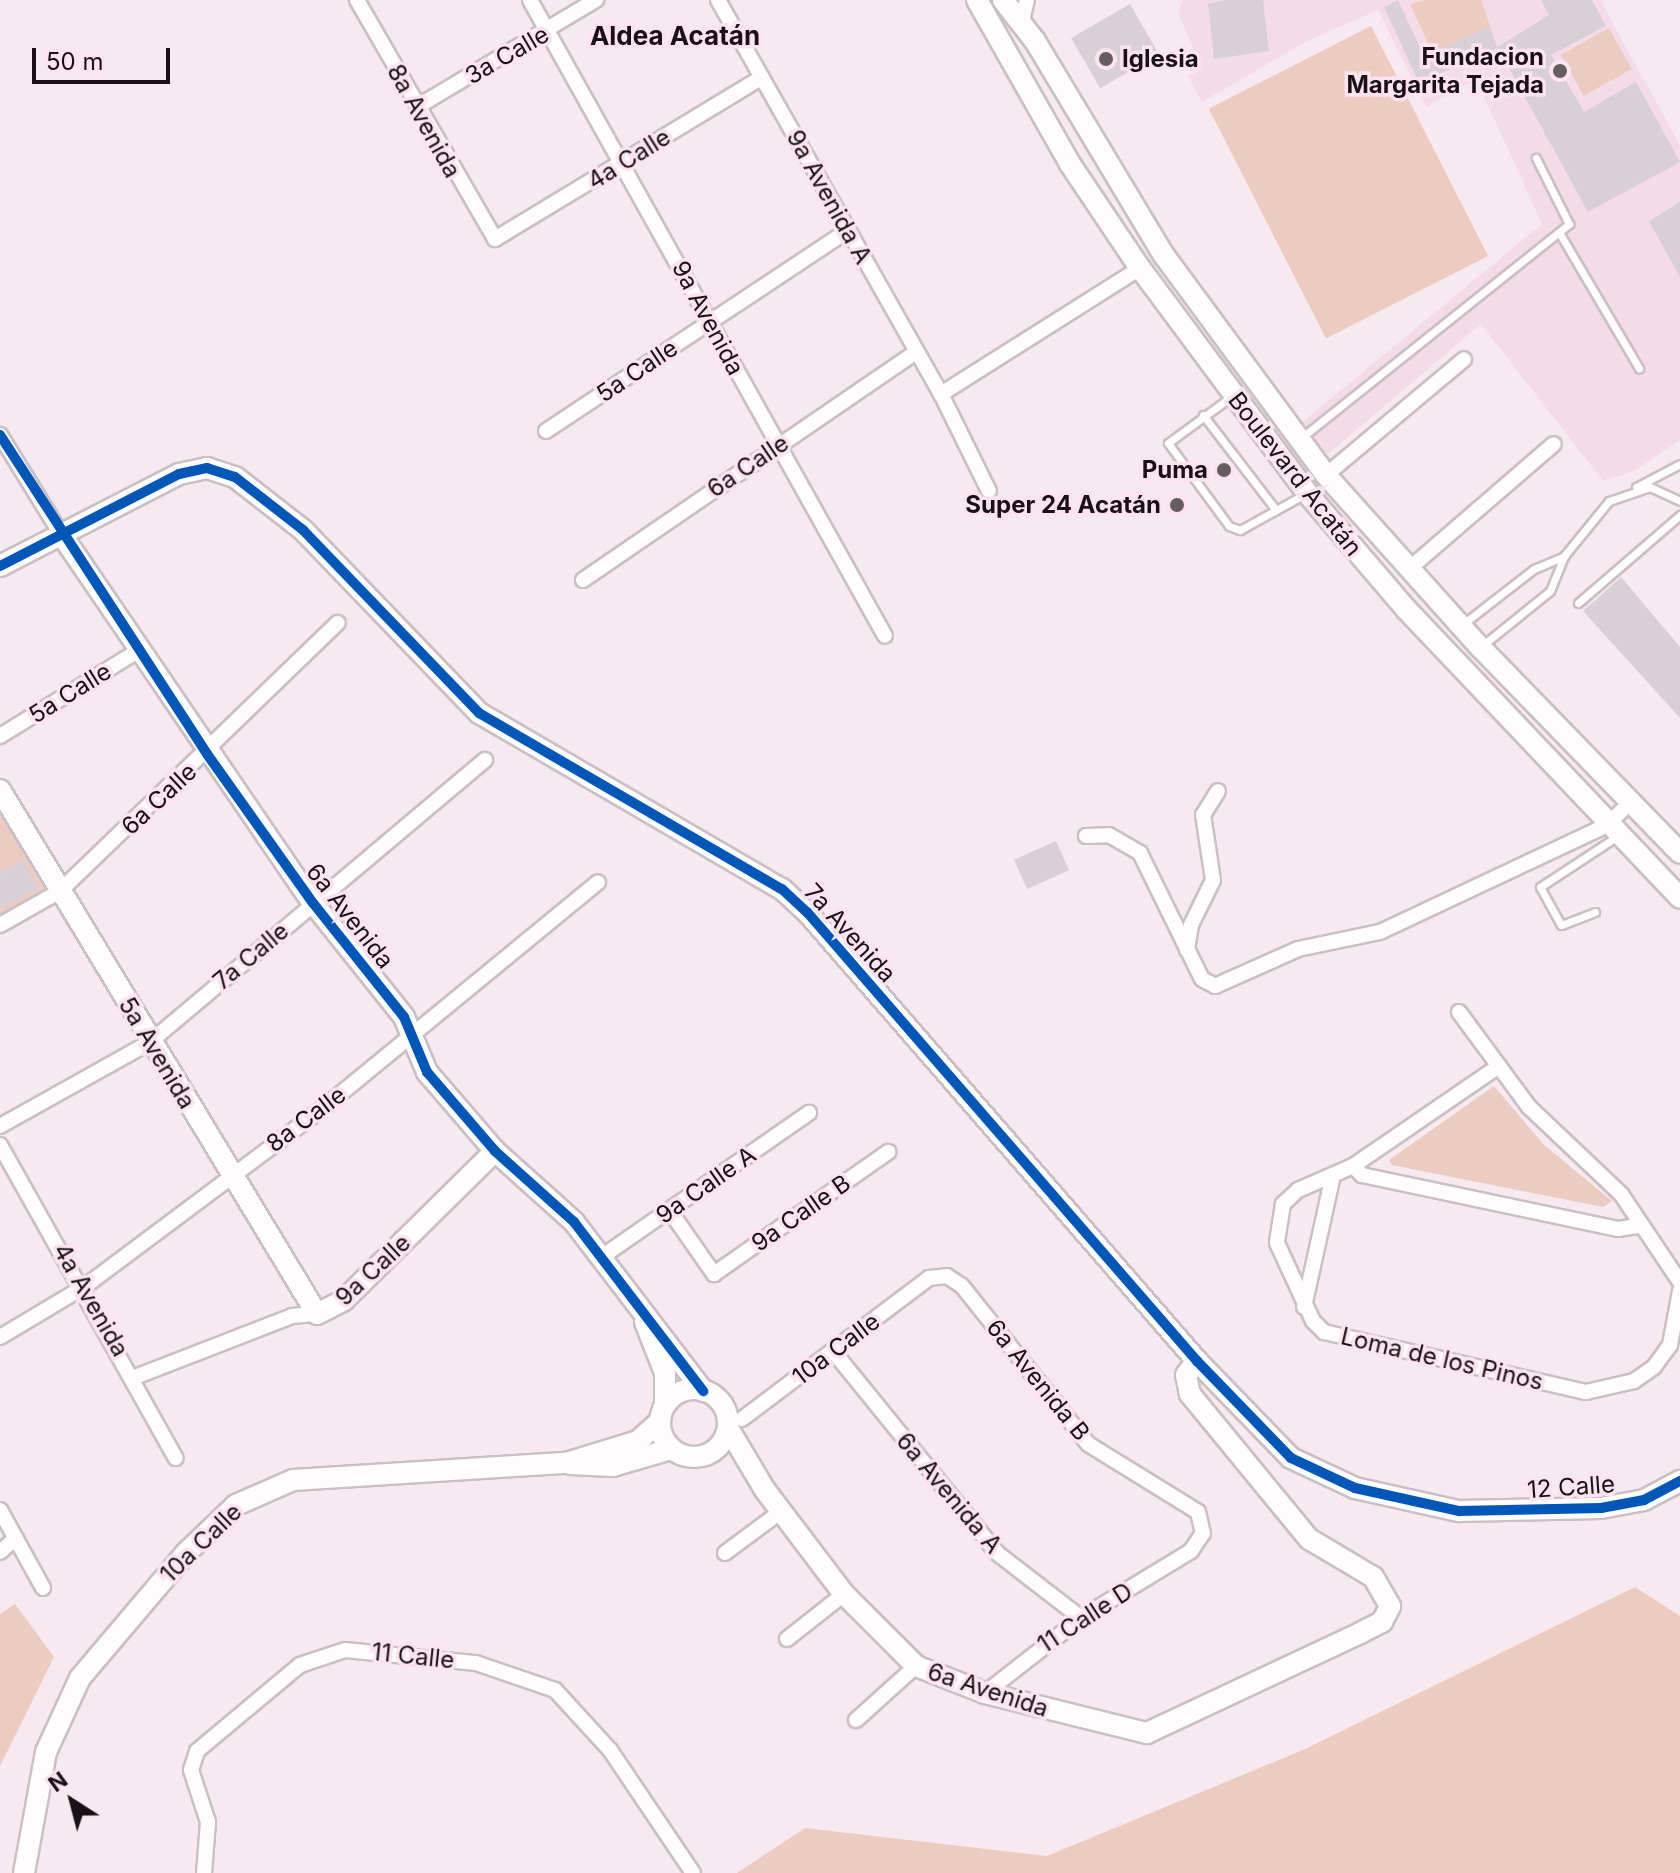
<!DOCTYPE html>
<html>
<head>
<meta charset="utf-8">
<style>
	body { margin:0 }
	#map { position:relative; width:1680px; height:1873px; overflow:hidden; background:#f6e9ef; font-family:Inter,sans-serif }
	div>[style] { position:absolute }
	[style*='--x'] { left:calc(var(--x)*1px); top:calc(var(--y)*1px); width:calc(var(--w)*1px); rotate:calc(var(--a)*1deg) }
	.built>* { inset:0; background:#f3dce7 }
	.green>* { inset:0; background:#ecccc0; transform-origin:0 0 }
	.building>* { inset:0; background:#d8d0d6; transform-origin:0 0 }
	.roads { filter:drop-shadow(2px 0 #c9bfc4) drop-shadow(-2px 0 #c9bfc4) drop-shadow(0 2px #c9bfc4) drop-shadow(0 -2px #c9bfc4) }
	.lane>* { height:7px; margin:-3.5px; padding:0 3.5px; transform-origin:3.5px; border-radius:3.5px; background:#fefcfd }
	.street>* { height:14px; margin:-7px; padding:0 7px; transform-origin:7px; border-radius:7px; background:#fefcfd }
	.secondary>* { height:20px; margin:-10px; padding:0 10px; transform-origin:10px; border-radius:10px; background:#fefcfd }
	.secondary>.ring { margin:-10px; padding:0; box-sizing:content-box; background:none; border:20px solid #fefcfd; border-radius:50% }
	.cycleway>* { height:10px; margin:-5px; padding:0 5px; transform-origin:5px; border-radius:5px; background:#0057b8 }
	.dots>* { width:22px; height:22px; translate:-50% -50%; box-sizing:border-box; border:4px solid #fbe4ef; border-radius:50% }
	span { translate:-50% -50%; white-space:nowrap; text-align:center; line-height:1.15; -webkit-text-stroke:7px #fbe4ef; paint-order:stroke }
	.street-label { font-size:24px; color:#191115 }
	.poi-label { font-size:24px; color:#191115; font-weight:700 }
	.right { translate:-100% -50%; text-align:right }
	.left { translate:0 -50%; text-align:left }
	.neighbourhood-label { font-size:26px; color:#191115; font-weight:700 }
	.north { position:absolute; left:32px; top:1761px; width:80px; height:80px; -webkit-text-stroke:6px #fbe4ef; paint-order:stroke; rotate:324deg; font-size:22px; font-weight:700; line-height:32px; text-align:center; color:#191115 }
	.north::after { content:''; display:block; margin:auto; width:28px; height:36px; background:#191115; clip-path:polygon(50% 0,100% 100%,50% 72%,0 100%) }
	.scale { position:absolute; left:32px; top:48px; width:138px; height:36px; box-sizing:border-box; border:4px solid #191115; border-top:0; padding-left:10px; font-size:24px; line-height:28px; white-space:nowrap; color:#191115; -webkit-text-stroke:6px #fbe4ef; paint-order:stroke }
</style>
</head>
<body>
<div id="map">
	<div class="built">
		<i style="clip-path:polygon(1183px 0,1600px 0,1680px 145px,1680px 440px,1634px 471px,1603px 481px,1481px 324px,1328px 454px,1300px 424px,1542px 224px,1476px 79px,1426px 107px,1378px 10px,1309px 40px,1202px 102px,1188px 76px,1202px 69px,1178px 13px)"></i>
	</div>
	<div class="green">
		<i style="clip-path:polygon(1425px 0,1481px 0,1490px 26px,1432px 52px,1410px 4px)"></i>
		<i style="left:1371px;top:26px;width:258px;height:182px;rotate:63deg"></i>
		<i style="left:1609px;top:28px;width:47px;height:55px;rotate:61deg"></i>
		<i style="clip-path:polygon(0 790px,60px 891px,0 925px)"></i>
		<i style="clip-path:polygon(1494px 1086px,1544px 1145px,1612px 1201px,1603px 1207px,1392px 1165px,1389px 1160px)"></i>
		<i style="clip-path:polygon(1635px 1587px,1680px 1616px,1680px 1873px,737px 1873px,805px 1828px,1047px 1856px,1303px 1750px)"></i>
		<i style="clip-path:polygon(15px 1604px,54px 1657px,0 1766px,0 1614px)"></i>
	</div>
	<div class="building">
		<i style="clip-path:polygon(1224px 0,1263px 0,1269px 51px,1214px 59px,1208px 4px)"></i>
		<i style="clip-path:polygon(1398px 0,1424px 56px,1490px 26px,1497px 47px,1549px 15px,1541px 0,1592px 0,1606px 26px,1551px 55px,1584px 112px,1636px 82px,1680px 162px,1588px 212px,1498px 48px,1419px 83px,1384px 7px)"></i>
		<i style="left:1130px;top:4px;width:58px;height:68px;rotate:60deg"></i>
		<i style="clip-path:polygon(1680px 202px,1680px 277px,1649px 221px)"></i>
		<i style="clip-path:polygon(1621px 577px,1680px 647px,1680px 718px,1583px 611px)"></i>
		<i style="left:1056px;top:841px;width:32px;height:46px;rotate:66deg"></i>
		<i style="clip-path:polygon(22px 860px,39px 888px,0 909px,0 873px)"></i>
	</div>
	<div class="roads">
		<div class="lane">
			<i style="--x:1560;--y:234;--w:156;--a:59.5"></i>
			<i style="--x:1232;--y:396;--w:79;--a:143.7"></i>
			<i style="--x:1168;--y:443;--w:103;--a:53.7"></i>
			<i style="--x:1229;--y:526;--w:12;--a:20"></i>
			<i style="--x:1240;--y:530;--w:74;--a:-29"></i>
			<i style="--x:1203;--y:415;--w:120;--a:52.5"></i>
			<i style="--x:1301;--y:438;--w:343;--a:-38.6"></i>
			<i style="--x:1569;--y:224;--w:74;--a:-116.6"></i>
			<i style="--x:1636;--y:487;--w:50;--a:-27.6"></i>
			<i style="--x:1578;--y:603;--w:135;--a:-40.8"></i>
			<i style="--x:1463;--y:624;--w:90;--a:-37.8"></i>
			<i style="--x:1534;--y:569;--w:33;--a:-23"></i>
			<i style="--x:1483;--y:645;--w:86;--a:-38.9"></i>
			<i style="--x:1550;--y:591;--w:38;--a:-68"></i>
			<i style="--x:1564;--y:556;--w:71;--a:-50.7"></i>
			<i style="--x:1609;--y:501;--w:43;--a:-18.9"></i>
			<i style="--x:1650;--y:487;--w:33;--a:25"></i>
			<i style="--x:1595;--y:912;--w:36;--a:159"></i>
			<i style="--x:1561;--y:925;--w:43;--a:-118.9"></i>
			<i style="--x:1540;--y:887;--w:91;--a:-33.3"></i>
		</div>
		<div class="street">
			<i style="--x:357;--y:0;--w:276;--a:60"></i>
			<i style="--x:495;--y:239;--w:312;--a:-31.2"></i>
			<i style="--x:530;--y:0;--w:728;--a:60.83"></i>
			<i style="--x:718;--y:0;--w:453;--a:60.5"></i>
			<i style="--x:941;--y:394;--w:108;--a:63.7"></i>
			<i style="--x:1022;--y:21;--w:22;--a:-77"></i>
			<i style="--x:417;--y:107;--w:209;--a:-30.9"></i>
			<i style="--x:941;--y:394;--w:236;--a:-32.3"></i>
			<i style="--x:546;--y:431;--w:363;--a:-33.6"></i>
			<i style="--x:0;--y:435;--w:116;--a:58.4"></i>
			<i style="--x:1326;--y:475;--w:180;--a:-40"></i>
			<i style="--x:1409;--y:569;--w:191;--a:-40.8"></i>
			<i style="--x:583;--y:580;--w:401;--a:-34.4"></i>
			<i style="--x:0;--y:736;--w:166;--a:-31.7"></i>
			<i style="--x:1086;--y:836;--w:23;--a:-2"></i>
			<i style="--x:1109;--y:835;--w:36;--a:30"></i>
			<i style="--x:1140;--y:853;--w:140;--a:63.8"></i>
			<i style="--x:1202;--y:979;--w:15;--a:28"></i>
			<i style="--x:1215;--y:986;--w:91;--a:-24"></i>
			<i style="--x:1298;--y:949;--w:84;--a:-11.7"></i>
			<i style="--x:1380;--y:932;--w:251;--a:-25.2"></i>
			<i style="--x:1607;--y:825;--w:32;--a:-44"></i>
			<i style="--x:0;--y:925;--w:69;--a:-29.5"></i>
			<i style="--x:60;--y:891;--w:386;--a:-44"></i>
			<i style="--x:1187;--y:950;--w:25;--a:-81"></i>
			<i style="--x:1191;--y:925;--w:50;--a:-63.9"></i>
			<i style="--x:1213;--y:880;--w:66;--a:-98.7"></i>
			<i style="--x:1203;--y:815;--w:28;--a:-58"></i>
			<i style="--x:1459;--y:1012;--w:118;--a:53.6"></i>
			<i style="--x:1529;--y:1107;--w:127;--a:43.4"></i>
			<i style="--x:1621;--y:1194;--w:106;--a:56.2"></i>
			<i style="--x:1499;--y:1066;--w:177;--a:145.6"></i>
			<i style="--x:1353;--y:1166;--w:60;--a:156.4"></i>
			<i style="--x:1298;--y:1190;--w:21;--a:137"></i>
			<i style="--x:1283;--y:1204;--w:39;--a:99"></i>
			<i style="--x:1277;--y:1243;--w:86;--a:65.2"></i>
			<i style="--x:1313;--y:1321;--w:16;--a:45"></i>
			<i style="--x:1324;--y:1332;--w:269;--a:12.9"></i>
			<i style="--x:1586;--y:1392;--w:49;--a:-12.9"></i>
			<i style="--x:1634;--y:1381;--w:24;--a:-35"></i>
			<i style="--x:1654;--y:1367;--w:27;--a:-54"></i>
			<i style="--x:1670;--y:1345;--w:55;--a:-79.5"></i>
			<i style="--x:0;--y:1126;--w:172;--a:-29.2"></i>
			<i style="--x:150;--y:1042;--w:438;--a:-40.1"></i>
			<i style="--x:0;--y:1145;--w:359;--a:60.7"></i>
			<i style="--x:1353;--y:1166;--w:13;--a:45"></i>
			<i style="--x:1362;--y:1175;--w:262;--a:11.9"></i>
			<i style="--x:1618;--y:1229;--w:24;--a:-9"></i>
			<i style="--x:670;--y:1211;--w:77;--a:55.1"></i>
			<i style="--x:714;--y:1274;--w:213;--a:-35"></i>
			<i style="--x:603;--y:1256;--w:251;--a:-34.8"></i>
			<i style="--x:1304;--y:1307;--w:135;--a:-77.6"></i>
			<i style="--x:0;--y:1337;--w:98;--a:-30.8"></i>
			<i style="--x:84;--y:1287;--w:297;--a:-36.8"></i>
			<i style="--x:322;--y:1109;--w:357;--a:-39.4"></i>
			<i style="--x:833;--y:1351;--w:260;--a:50.9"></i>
			<i style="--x:997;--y:1553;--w:106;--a:37.7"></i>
			<i style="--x:135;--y:1377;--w:168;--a:-21.2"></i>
			<i style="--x:292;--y:1316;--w:25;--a:-5"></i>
			<i style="--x:742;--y:1419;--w:234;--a:-37"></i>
			<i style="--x:929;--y:1278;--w:18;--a:-6"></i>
			<i style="--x:947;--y:1276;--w:18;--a:34"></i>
			<i style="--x:962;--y:1286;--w:202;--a:51.4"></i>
			<i style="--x:1088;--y:1444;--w:129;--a:31.7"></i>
			<i style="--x:1198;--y:1512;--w:22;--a:77"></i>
			<i style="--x:1203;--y:1533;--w:22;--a:124"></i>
			<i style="--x:1191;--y:1551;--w:129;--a:148.7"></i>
			<i style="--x:1081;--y:1618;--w:122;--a:142"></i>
			<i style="--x:0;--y:1510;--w:89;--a:61.1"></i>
			<i style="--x:0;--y:1552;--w:21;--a:-41"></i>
			<i style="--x:725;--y:1553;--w:69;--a:-36.7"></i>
			<i style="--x:787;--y:1639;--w:73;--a:-38.3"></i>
			<i style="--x:856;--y:1720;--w:81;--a:-42"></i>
			<i style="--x:204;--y:1873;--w:51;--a:-85.5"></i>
			<i style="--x:208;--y:1822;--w:55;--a:-108.1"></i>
			<i style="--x:191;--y:1770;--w:20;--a:-72"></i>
			<i style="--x:197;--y:1751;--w:134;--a:-39.9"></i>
			<i style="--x:300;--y:1665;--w:47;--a:-18.4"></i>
			<i style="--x:345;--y:1650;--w:132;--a:5.7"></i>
			<i style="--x:476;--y:1663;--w:83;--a:18.9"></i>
			<i style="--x:555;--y:1690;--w:81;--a:47.5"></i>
			<i style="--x:610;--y:1750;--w:148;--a:56"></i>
		</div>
		<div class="secondary">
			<i style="--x:977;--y:0;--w:189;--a:60.4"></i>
			<i style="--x:1070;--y:164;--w:125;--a:56.1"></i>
			<i style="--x:1140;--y:268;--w:280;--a:53.4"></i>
			<i style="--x:1307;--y:493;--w:153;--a:49.5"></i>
			<i style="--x:1406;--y:609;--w:398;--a:46.5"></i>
			<i style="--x:1003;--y:0;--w:52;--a:52"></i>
			<i style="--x:1035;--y:41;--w:249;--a:59"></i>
			<i style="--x:1163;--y:254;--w:275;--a:53.6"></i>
			<i style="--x:1326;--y:475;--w:231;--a:48.2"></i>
			<i style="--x:1480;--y:647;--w:287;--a:45.8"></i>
			<i style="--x:61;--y:534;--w:447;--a:55.7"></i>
			<i style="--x:313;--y:903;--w:146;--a:51.4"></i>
			<i style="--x:404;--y:1017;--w:60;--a:67.3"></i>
			<i style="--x:427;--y:1072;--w:104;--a:49.3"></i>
			<i style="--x:495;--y:1151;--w:106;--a:41.9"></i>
			<i style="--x:574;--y:1222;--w:213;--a:52.6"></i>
			<i style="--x:0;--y:566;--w:201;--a:-27.2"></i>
			<i style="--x:179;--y:474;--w:29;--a:-12"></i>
			<i style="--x:207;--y:468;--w:29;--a:18"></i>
			<i style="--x:235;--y:477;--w:86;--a:37.9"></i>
			<i style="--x:303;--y:530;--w:254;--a:46.1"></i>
			<i style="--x:479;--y:713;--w:350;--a:30.2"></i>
			<i style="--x:782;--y:889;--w:34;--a:43"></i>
			<i style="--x:807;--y:912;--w:595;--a:49.02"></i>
			<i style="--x:1197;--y:1361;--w:135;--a:45.9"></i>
			<i style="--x:1291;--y:1458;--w:71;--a:25.1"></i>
			<i style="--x:1355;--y:1488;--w:107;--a:12.5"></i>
			<i style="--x:1459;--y:1511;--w:142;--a:-1.2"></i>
			<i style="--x:1601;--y:1508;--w:44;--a:-10.5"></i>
			<i style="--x:1644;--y:1500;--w:41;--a:-27.8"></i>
			<i style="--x:0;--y:790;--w:612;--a:58.83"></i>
			<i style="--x:317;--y:1314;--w:30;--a:-27"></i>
			<i style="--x:344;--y:1300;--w:212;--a:-44.6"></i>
			<i style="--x:645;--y:1322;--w:55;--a:68.6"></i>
			<i style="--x:665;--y:1373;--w:32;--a:90"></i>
			<i class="ring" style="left:660px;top:1389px;width:48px;height:48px"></i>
			<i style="--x:728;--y:1428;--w:72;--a:59.2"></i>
			<i style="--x:765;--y:1490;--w:131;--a:52.8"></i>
			<i style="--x:844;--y:1594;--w:102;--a:45"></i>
			<i style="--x:916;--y:1666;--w:74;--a:21.4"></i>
			<i style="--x:985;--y:1693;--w:167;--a:13.9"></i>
			<i style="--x:1147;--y:1733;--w:235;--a:-25.1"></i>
			<i style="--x:1360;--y:1633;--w:25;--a:-27"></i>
			<i style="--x:1382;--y:1622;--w:18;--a:-63"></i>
			<i style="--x:1390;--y:1606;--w:34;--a:-120"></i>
			<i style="--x:1373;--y:1577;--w:74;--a:-149.3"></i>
			<i style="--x:1309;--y:1539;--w:188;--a:-129.4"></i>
			<i style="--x:1190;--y:1394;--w:19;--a:-102"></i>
			<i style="--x:1186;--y:1375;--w:18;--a:-52"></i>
			<i style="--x:570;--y:1464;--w:43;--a:2.7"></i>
			<i style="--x:613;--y:1466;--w:60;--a:-16.3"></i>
			<i style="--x:24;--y:1873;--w:123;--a:-79.7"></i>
			<i style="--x:46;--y:1752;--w:81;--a:-65.3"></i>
			<i style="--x:80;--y:1678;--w:164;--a:-49.7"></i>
			<i style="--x:186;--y:1553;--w:69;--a:-43.8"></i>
			<i style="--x:236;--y:1505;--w:62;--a:-23.7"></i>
			<i style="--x:293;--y:1480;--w:274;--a:-3.6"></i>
			<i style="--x:566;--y:1463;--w:75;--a:-17"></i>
			<i style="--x:638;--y:1441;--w:30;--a:-42"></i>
		</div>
	</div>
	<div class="cycleway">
		<i style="--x:0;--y:435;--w:380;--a:57"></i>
		<i style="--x:207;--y:754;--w:183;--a:54.6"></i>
		<i style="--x:313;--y:903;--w:146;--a:51.4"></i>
		<i style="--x:404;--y:1017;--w:60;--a:67.3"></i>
		<i style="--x:427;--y:1072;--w:104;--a:49.3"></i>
		<i style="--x:495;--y:1151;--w:106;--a:41.9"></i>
		<i style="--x:574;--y:1222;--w:213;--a:52.6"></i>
		<i style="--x:0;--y:566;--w:201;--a:-27.2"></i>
		<i style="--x:179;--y:474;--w:29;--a:-12"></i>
		<i style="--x:207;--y:468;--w:29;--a:18"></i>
		<i style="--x:235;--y:477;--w:86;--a:37.9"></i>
		<i style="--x:303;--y:530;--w:254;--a:46.1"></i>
		<i style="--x:479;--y:713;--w:350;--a:30.2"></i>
		<i style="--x:782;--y:889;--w:34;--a:43"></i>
		<i style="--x:807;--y:912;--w:595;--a:49.02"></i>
		<i style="--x:1197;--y:1361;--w:135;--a:45.9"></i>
		<i style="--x:1291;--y:1458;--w:71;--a:25.1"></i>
		<i style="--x:1355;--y:1488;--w:107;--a:12.5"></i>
		<i style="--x:1459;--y:1511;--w:142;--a:-1.2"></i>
		<i style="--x:1601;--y:1508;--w:44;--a:-10.5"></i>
		<i style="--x:1644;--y:1500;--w:41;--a:-27.8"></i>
	</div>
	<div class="dots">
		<i style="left:1106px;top:59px;background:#665d61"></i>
		<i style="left:1560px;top:71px;background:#665d61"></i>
		<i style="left:1224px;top:470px;background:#665d61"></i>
		<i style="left:1177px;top:505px;background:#665d61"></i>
	</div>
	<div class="street-label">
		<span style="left:507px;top:55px;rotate:-30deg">3a Calle</span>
		<span style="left:424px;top:121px;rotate:61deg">8a Avenida</span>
		<span style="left:629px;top:159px;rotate:-32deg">4a Calle</span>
		<span style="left:829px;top:197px;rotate:61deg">9a Avenida A</span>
		<span style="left:708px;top:318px;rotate:62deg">9a Avenida</span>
		<span style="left:637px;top:371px;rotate:-34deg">5a Calle</span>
		<span style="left:748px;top:466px;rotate:-34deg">6a Calle</span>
		<span style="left:1295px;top:474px;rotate:52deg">Boulevard Acatán</span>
		<span style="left:70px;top:693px;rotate:-32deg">5a Calle</span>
		<span style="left:159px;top:799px;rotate:-43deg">6a Calle</span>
		<span style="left:350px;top:916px;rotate:52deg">6a Avenida</span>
		<span style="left:850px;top:933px;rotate:48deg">7a Avenida</span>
		<span style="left:251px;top:956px;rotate:-40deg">7a Calle</span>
		<span style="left:157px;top:1053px;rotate:59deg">5a Avenida</span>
		<span style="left:306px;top:1119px;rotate:-37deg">8a Calle</span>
		<span style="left:706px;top:1185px;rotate:-35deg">9a Calle A</span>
		<span style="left:801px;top:1213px;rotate:-35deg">9a Calle B</span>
		<span style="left:373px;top:1270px;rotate:-43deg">9a Calle</span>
		<span style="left:91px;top:1300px;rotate:60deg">4a Avenida</span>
		<span style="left:836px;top:1349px;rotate:-37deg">10a Calle</span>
		<span style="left:1442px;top:1359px;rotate:13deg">Loma de los Pinos</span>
		<span style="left:1038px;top:1380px;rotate:51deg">6a Avenida B</span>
		<span style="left:1571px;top:1487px;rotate:-4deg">12 Calle</span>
		<span style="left:949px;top:1493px;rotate:50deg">6a Avenida A</span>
		<span style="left:201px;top:1543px;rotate:-44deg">10a Calle</span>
		<span style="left:1085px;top:1618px;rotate:-33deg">11 Calle D</span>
		<span style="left:413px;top:1656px;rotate:6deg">11 Calle</span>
		<span style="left:988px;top:1690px;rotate:18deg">6a Avenida</span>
	</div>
	<div class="poi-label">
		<span class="right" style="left:1544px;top:71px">Fundacion<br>Margarita Tejada</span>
		<span class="left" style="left:1122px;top:59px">Iglesia</span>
		<span class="right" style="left:1208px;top:470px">Puma</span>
		<span class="right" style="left:1161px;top:505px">Super 24 Acatán</span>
	</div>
	<div class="neighbourhood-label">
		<span style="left:675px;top:36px">Aldea Acatán</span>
	</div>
	<div class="north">N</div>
	<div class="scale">50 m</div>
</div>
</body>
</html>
